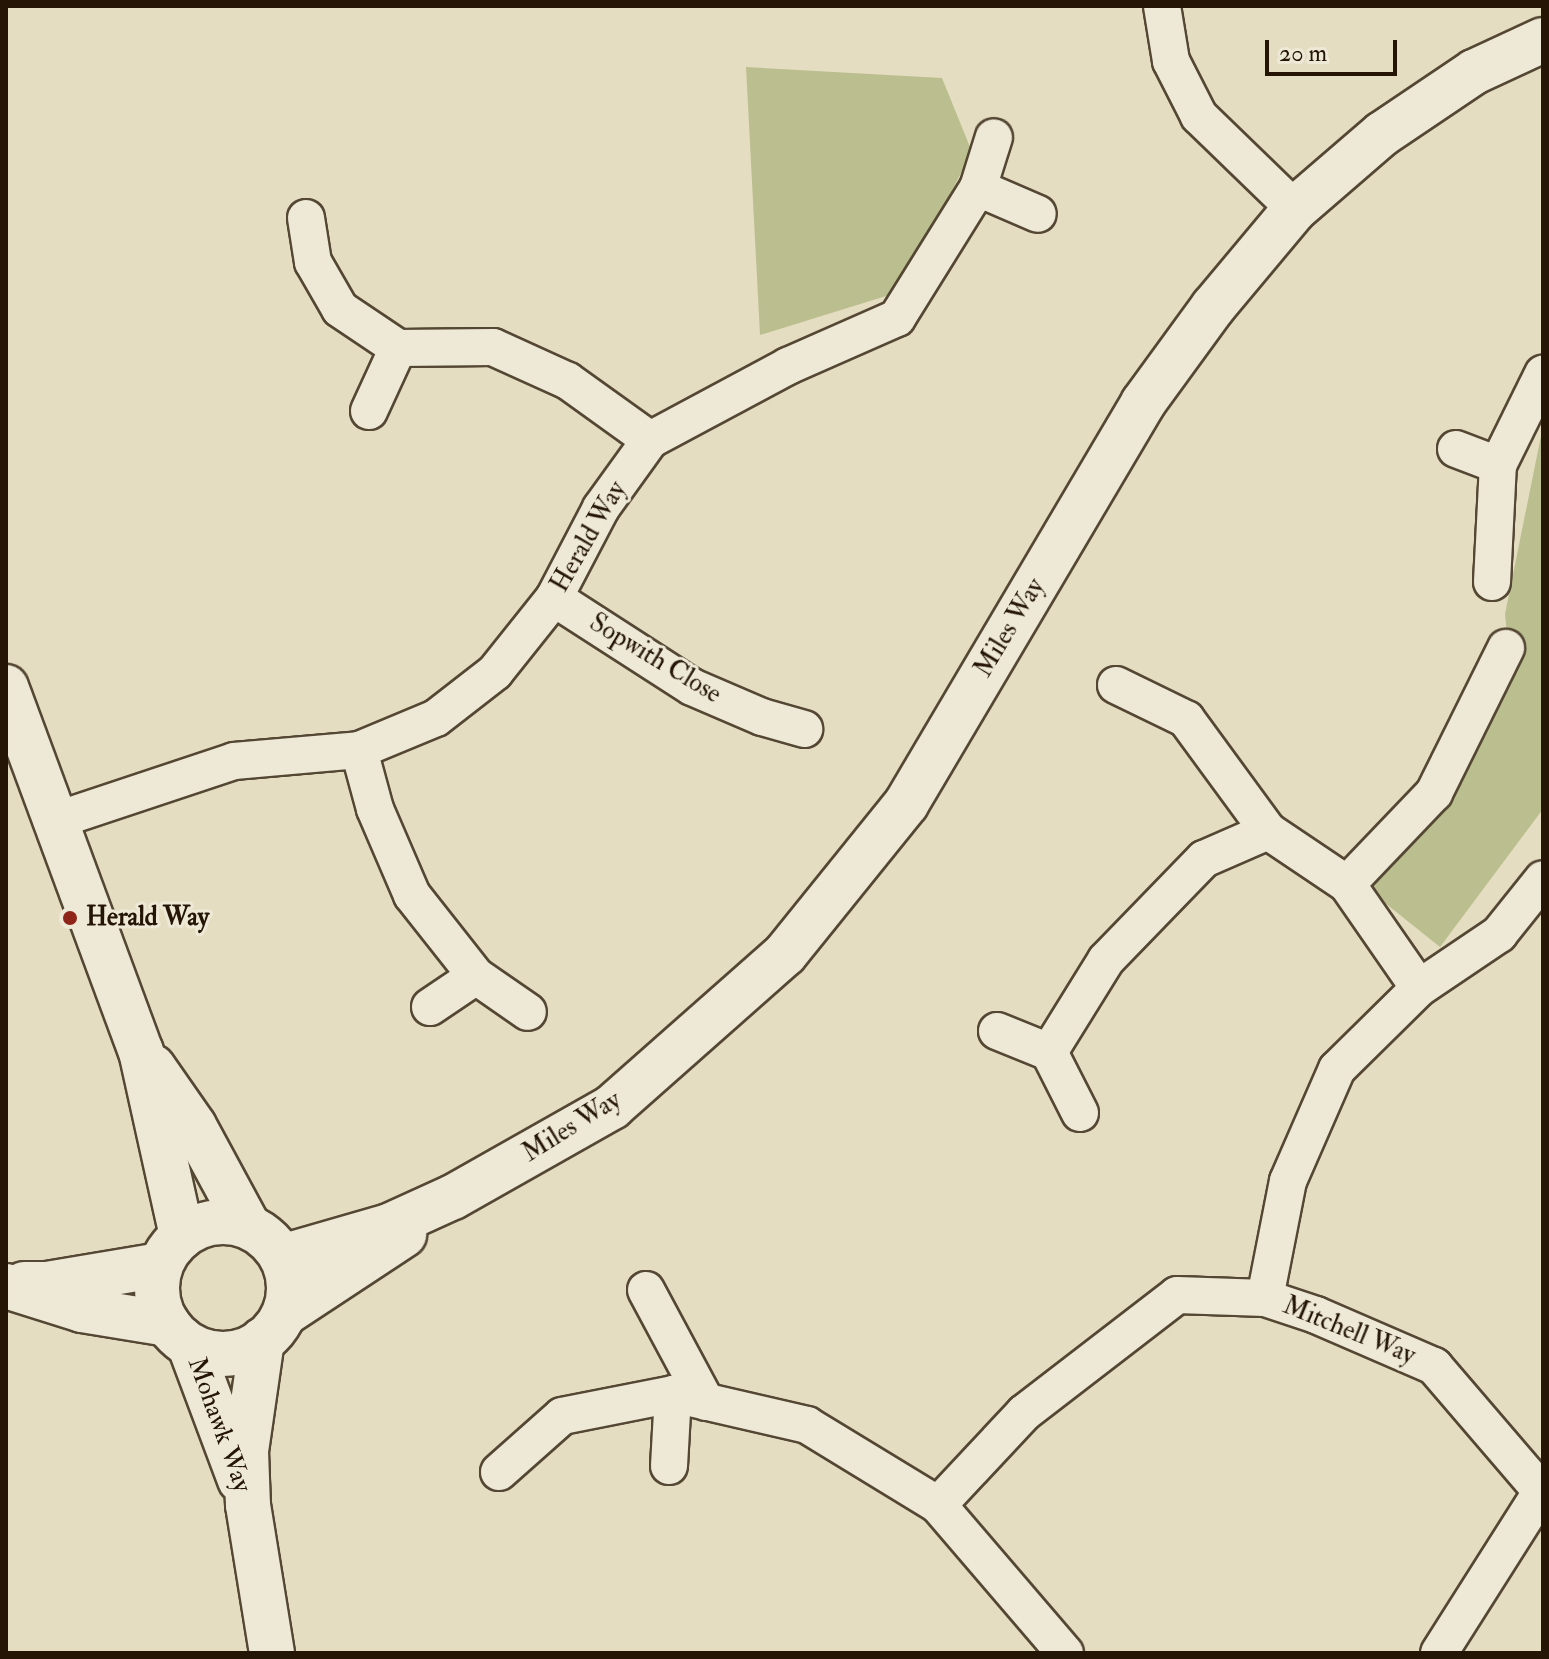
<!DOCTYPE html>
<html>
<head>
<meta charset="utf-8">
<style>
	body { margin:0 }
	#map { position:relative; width:1549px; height:1659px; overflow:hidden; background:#e5ddc1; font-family:"IM FELL Double Pica",serif }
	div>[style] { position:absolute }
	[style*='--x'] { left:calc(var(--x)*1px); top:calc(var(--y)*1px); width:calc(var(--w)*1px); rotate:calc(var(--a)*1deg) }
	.green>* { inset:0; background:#bbbf8f }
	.roads { filter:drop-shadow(2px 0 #544733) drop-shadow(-2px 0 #544733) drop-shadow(0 2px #544733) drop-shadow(0 -2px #544733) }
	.minor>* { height:36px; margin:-18px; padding:0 18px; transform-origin:18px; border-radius:18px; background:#eee9d7 }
	.tertiary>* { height:44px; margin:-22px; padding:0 22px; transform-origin:22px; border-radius:22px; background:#eee9d7 }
	.tertiary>.ring { margin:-22px; padding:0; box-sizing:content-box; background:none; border:44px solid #eee9d7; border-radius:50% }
	.dots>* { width:22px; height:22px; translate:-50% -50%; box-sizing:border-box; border:4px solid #eee9d7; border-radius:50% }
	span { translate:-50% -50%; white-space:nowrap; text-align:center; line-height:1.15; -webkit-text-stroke:6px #eee9d7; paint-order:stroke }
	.street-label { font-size:26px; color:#241504 }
	.poi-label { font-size:26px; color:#241504; font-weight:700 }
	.left { translate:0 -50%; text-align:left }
	.frame { position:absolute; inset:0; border:8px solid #241504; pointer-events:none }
	.scale { position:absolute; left:1265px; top:40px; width:132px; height:36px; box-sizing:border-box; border:4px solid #241504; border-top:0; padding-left:10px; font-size:24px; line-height:28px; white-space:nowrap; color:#241504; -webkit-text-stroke:6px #eee9d7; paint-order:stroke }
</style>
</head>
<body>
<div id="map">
	<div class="green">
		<i style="clip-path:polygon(746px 67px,942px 78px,972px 152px,899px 292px,760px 335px)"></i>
		<i style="clip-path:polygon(1543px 426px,1543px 809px,1440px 947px,1365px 887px,1511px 673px,1505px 614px)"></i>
	</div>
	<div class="roads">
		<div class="minor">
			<i style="--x:1162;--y:6;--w:56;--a:80.7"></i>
			<i style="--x:1171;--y:61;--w:62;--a:63"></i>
			<i style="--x:1199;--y:116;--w:134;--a:44.1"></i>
			<i style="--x:978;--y:188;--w:53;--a:-72.6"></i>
			<i style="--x:306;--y:218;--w:45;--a:81"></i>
			<i style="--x:313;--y:262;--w:54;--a:60.1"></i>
			<i style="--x:340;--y:309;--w:70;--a:33.9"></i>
			<i style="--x:369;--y:411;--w:69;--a:-65.3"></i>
			<i style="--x:398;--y:348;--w:95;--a:-0.6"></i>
			<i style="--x:493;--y:347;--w:82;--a:24.4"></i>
			<i style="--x:568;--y:381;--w:101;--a:35.7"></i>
			<i style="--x:1456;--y:449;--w:45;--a:20.9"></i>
			<i style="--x:1492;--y:582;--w:117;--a:-87.1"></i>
			<i style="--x:1498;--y:465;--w:102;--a:-63.7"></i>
			<i style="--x:554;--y:598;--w:164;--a:32.8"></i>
			<i style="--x:692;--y:687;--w:76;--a:23.2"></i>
			<i style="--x:762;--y:717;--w:44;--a:15.9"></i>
			<i style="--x:1116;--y:685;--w:78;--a:25.9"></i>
			<i style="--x:1186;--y:719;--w:139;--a:53.8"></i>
			<i style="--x:359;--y:750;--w:61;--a:74.8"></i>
			<i style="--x:375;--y:809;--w:94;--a:66.7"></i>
			<i style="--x:412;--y:895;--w:103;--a:51.7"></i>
			<i style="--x:476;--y:976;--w:63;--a:34.7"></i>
			<i style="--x:54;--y:821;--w:190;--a:-18.4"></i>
			<i style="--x:234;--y:761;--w:125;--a:-5"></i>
			<i style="--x:359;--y:750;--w:83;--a:-22.6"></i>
			<i style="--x:436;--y:718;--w:75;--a:-37.9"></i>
			<i style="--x:495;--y:672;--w:95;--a:-51.4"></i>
			<i style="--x:554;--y:598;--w:102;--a:-62.4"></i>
			<i style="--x:601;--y:508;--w:84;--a:-54.2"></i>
			<i style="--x:650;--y:440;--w:157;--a:-28.2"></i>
			<i style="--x:788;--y:366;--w:119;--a:-23.8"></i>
			<i style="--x:897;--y:318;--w:153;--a:-58.1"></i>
			<i style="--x:978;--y:188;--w:65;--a:23.4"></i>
			<i style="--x:1347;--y:884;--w:126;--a:-46.3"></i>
			<i style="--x:1434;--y:793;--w:162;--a:-63.6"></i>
			<i style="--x:430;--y:1007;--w:55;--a:-34"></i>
			<i style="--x:997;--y:1031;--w:56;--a:22"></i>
			<i style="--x:1080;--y:1113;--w:68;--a:-116.9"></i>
			<i style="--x:1049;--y:1052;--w:108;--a:-58.2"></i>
			<i style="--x:1106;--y:960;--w:141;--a:-45.9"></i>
			<i style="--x:1204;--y:859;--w:70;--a:-23.6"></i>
			<i style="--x:1268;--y:831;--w:95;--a:33.9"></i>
			<i style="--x:1347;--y:884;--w:126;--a:55.3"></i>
			<i style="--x:646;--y:1290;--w:127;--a:61.8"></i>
			<i style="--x:1265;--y:1298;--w:119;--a:-78.9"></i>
			<i style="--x:1288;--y:1181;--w:122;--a:-66.4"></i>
			<i style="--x:1337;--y:1069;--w:115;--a:-44.6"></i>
			<i style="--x:1419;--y:988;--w:97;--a:-34"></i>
			<i style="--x:1499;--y:934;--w:70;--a:-51.3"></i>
			<i style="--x:669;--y:1466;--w:72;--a:-86.8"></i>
			<i style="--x:499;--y:1472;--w:84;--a:-41.6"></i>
			<i style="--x:562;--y:1416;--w:113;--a:-11.2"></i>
			<i style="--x:673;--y:1394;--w:138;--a:13"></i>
			<i style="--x:807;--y:1425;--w:153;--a:31.4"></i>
			<i style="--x:938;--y:1505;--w:126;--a:-46.9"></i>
			<i style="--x:1024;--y:1413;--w:193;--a:-37.6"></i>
			<i style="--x:1177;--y:1295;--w:88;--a:2"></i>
			<i style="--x:1265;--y:1298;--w:54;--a:18.4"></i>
			<i style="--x:1316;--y:1315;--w:129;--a:23.4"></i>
			<i style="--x:1434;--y:1366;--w:165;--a:49.4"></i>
			<i style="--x:938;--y:1505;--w:195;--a:49.4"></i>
			<i style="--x:1439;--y:1653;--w:194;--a:-57.6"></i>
		</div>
		<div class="tertiary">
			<i style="--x:6;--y:687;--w:388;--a:69.7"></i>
			<i style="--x:141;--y:1051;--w:189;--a:77.5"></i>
			<i style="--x:153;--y:1067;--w:72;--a:55.2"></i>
			<i style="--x:194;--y:1126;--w:114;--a:61.6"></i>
			<i class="ring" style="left:157px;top:1222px;width:88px;height:88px"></i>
			<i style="--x:282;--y:1257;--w:111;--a:-16.2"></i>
			<i style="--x:389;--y:1226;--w:70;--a:-24.4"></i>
			<i style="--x:453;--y:1197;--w:183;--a:-29.5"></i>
			<i style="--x:612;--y:1107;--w:231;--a:-41.5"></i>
			<i style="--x:785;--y:954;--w:193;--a:-51.1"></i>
			<i style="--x:906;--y:804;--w:466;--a:-59.4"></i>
			<i style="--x:1143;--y:403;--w:119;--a:-53.9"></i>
			<i style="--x:1213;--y:307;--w:128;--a:-50.1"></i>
			<i style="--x:1295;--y:209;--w:115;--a:-40.8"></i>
			<i style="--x:1382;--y:134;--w:111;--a:-34"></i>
			<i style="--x:1474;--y:72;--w:76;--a:-24.9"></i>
			<i style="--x:24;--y:1284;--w:23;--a:0"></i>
			<i style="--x:47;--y:1284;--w:115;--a:-9.5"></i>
			<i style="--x:6;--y:1286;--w:80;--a:17.5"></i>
			<i style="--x:82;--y:1310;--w:87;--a:9.2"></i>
			<i style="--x:284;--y:1314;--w:144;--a:-33.4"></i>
			<i style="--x:262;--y:1340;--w:112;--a:98.2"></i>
			<i style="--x:246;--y:1451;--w:54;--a:87.9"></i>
			<i style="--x:248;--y:1505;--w:150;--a:80.8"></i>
			<i style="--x:190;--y:1346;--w:143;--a:69.5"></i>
		</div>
	</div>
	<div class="dots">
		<i style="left:70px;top:918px;background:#8f2418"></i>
	</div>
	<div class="street-label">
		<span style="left:589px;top:537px;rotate:-60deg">Herald Way</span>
		<span style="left:1010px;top:628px;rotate:-59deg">Miles Way</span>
		<span style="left:655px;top:659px;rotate:31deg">Sopwith Close</span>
		<span style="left:572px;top:1127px;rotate:-32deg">Miles Way</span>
		<span style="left:1349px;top:1331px;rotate:22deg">Mitchell Way</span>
		<span style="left:219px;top:1425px;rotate:70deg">Mohawk Way</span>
	</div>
	<div class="poi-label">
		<span class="left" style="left:86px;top:918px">Herald Way</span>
	</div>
	<div class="frame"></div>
	<div class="scale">20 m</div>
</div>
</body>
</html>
